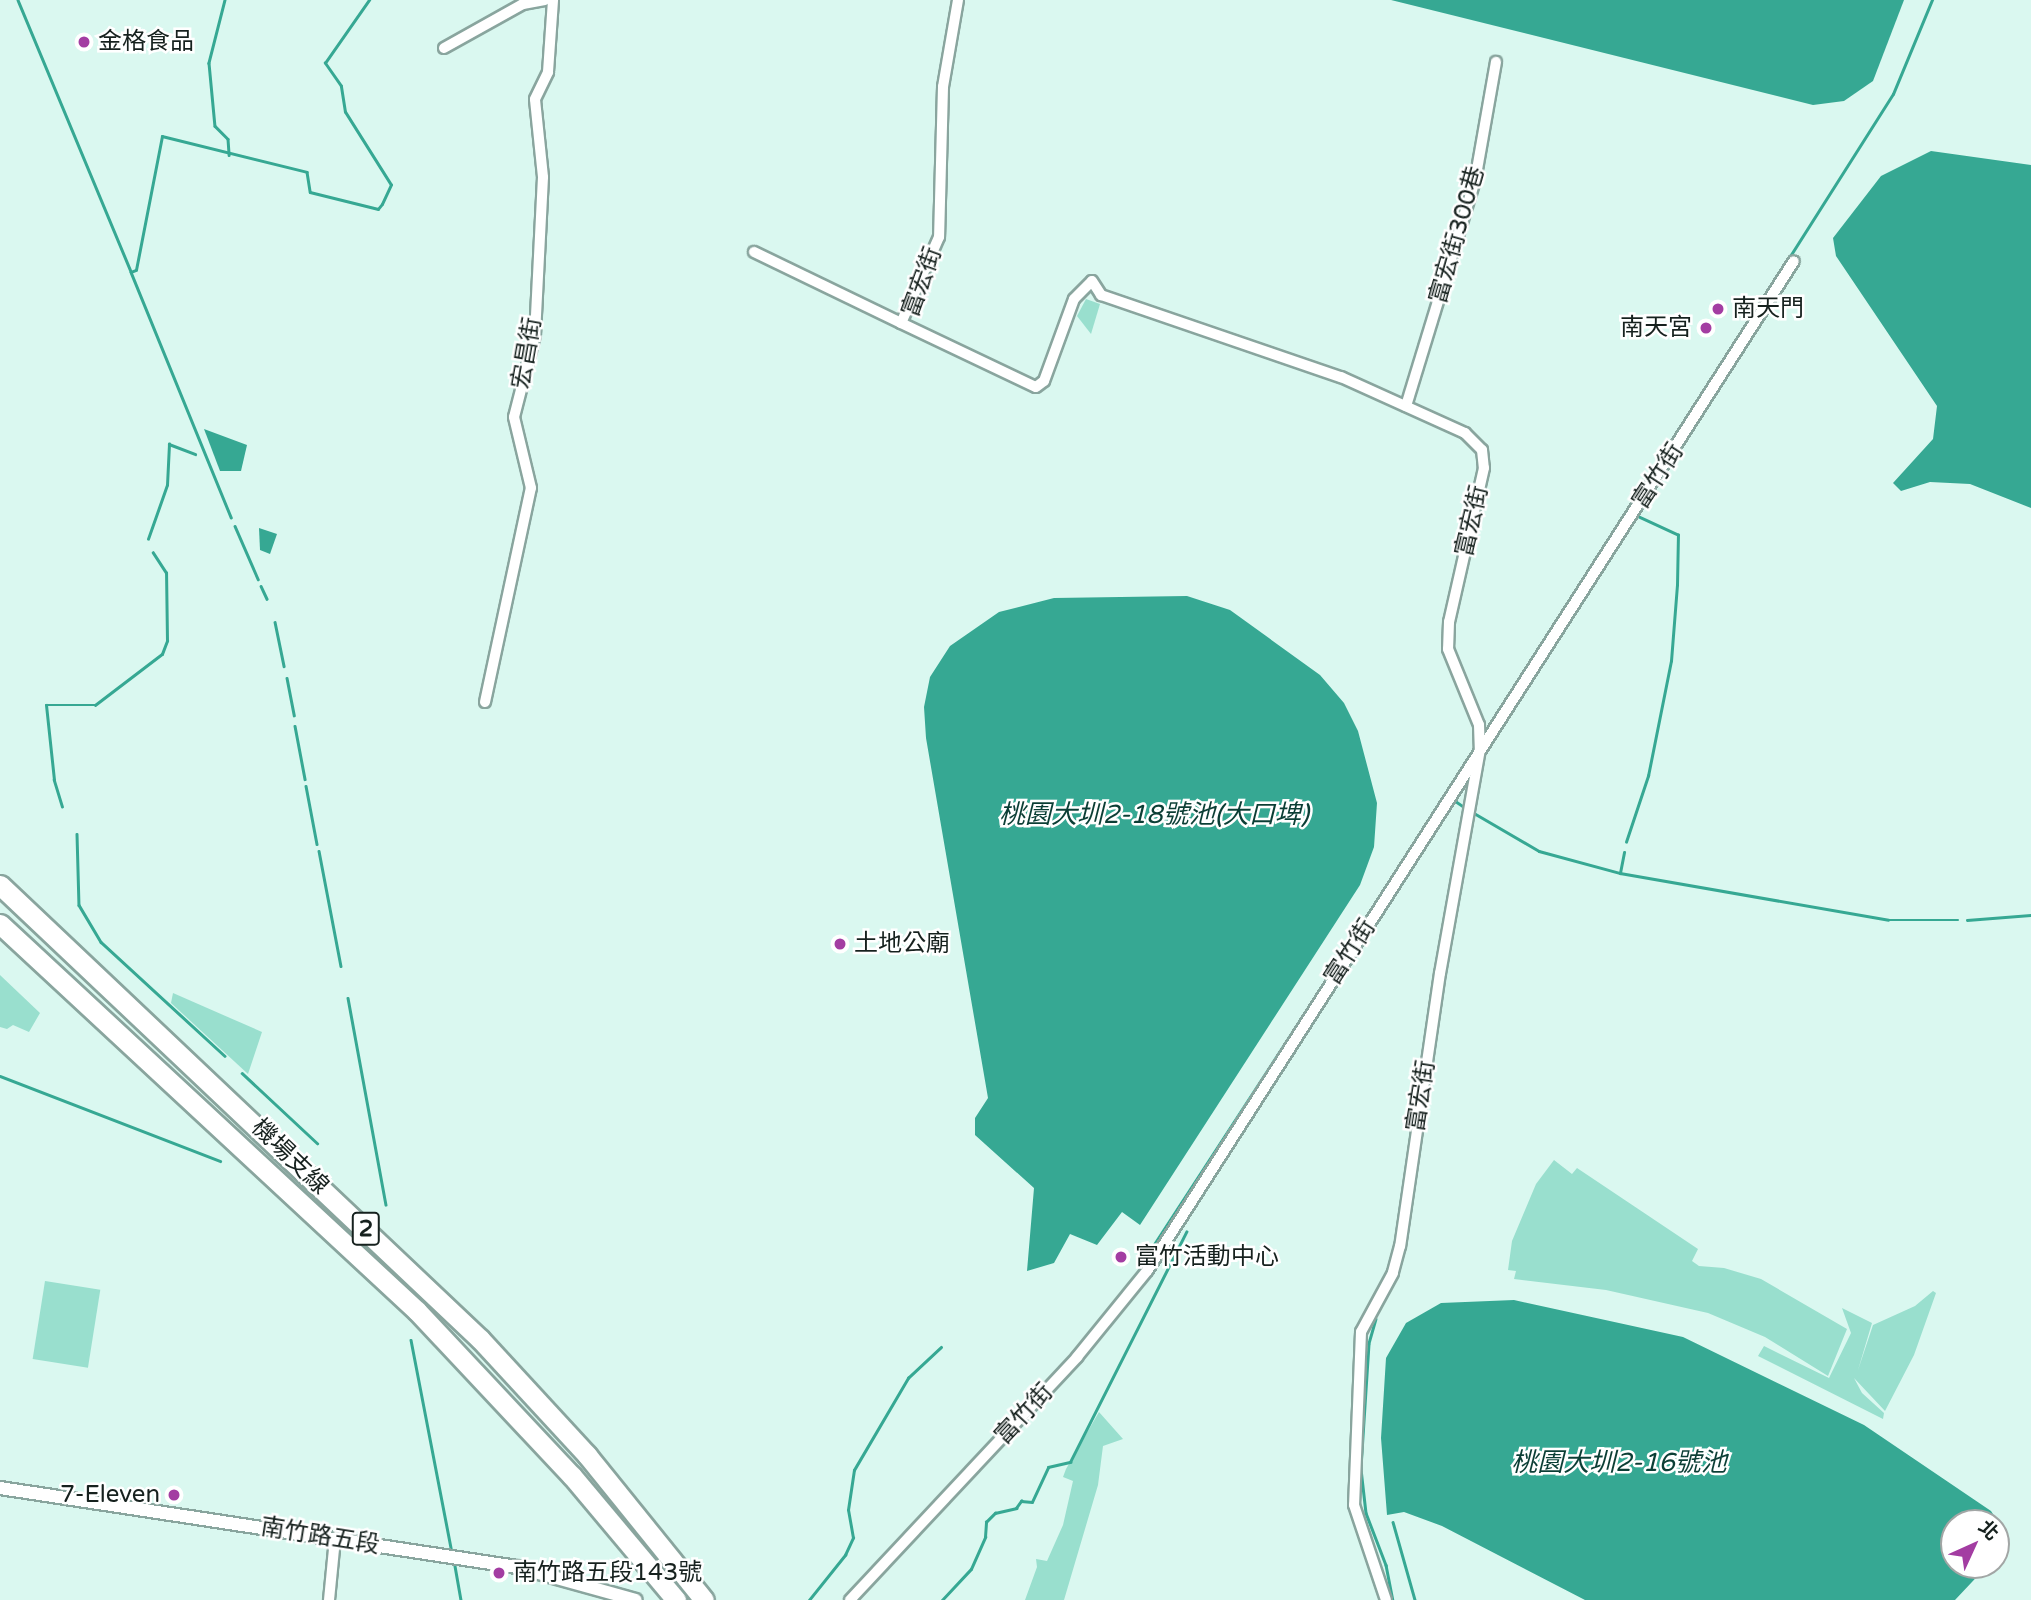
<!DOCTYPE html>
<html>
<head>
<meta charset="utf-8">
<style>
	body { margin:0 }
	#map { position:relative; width:2031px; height:1600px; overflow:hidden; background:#daf8f0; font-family:"Varela Round","Noto Sans TC",sans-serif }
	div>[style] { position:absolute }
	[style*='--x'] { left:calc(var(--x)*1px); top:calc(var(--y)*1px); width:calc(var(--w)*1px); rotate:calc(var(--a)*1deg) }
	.green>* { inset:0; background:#99dfce; transform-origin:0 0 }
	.water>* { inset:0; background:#36a893 }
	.stream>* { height:2.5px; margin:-1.25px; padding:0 1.25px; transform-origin:1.25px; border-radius:1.25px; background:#36a893 }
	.roads { filter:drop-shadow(2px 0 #89a59e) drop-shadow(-2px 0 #89a59e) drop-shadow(0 2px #89a59e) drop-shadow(0 -2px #89a59e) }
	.minor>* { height:10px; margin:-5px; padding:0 5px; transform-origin:5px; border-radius:5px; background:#fff }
	.tertiary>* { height:12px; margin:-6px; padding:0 6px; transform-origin:6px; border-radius:6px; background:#fff }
	.motorway>* { height:19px; margin:-9.5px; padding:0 9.5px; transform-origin:9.5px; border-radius:9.5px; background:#fff }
	.dots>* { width:19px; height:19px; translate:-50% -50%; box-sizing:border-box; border:4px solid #fff; border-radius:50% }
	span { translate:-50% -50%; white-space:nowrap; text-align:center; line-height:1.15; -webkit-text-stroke:5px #fff; paint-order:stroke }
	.shield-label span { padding:2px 5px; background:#fff; border:2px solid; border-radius:5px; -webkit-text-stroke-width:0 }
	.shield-label { font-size:23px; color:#16211e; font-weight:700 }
	.poi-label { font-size:24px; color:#16211e }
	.left { translate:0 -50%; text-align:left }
	.right { translate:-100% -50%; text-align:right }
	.street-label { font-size:24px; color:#16211e }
	.water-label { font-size:26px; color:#0b3e35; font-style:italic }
	.north { position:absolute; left:1940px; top:1509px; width:70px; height:70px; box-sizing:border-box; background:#fff; border:2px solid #a2a6a5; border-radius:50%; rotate:45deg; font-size:19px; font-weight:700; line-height:28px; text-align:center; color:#16211e }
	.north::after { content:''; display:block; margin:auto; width:24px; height:32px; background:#a33da2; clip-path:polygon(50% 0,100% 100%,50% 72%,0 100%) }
</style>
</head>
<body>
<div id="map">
	<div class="green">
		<i style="clip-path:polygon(1086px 299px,1100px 304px,1091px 334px,1077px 316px)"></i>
		<i style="clip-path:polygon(0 975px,40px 1013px,29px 1032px,13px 1025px,7px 1029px,0 1027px)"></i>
		<i style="clip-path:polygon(173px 993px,262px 1032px,248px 1074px,171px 1003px)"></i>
		<i style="clip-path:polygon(1554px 1160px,1572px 1174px,1577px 1168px,1698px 1249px,1692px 1261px,1699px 1266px,1724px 1268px,1761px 1279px,1847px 1329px,1828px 1376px,1765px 1337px,1708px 1313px,1606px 1290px,1514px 1279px,1516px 1271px,1508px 1270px,1512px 1241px,1536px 1184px)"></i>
		<i style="left:45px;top:1281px;width:56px;height:79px;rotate:9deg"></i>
		<i style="clip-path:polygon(1933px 1291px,1936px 1293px,1914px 1355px,1885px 1411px,1854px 1378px,1862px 1393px,1884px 1413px,1883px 1419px,1758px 1356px,1764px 1346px,1829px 1378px,1851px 1333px,1842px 1308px,1872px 1323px,1858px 1370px,1873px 1325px,1915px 1306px)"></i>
		<i style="clip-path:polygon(1099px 1412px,1123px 1439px,1103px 1446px,1098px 1485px,1064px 1600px,1025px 1600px,1037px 1567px,1036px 1559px,1047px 1561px,1063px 1525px,1073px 1481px,1063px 1477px,1066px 1469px)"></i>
	</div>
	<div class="water">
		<i style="clip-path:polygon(1391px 0,1904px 0,1873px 81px,1844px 101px,1813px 105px)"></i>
		<i style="clip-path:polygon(1931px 151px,2031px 165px,2031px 508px,1970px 484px,1930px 482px,1901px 491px,1893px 483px,1933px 439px,1937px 406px,1836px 256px,1833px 238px,1881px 176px)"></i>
		<i style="clip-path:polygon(204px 429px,247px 445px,241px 471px,220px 471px)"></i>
		<i style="clip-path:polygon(259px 528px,277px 534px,270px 554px,260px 550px)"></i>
		<i style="clip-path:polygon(1187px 596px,1230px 610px,1320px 675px,1344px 703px,1358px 731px,1377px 803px,1374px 847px,1360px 885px,1140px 1225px,1122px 1212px,1097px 1245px,1070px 1234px,1054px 1263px,1027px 1271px,1034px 1188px,975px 1135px,975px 1118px,988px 1098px,926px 738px,924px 707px,930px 677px,950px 646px,999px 612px,1054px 598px)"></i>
		<i style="clip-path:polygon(1514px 1300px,1683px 1337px,1864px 1425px,1991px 1511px,2000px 1525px,1999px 1545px,1996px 1550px,1996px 1523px,1954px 1523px,1954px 1565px,1988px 1565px,1955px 1600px,1585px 1600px,1442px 1526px,1404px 1512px,1387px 1515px,1381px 1438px,1386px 1358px,1406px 1323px,1441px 1303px)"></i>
	</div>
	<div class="stream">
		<i style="--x:18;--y:0;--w:295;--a:67.4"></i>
		<i style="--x:131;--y:272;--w:5;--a:-22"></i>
		<i style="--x:136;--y:270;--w:136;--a:-79"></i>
		<i style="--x:162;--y:136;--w:149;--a:13.9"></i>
		<i style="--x:307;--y:172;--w:20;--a:81"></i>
		<i style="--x:310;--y:192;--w:70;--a:14"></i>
		<i style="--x:378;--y:209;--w:6;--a:-51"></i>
		<i style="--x:382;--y:204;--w:21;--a:-65"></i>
		<i style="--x:391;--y:185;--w:86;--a:-122.2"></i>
		<i style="--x:345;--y:112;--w:26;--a:-99"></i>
		<i style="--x:341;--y:86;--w:28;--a:-125"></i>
		<i style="--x:325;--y:63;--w:77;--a:-55.1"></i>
		<i style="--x:225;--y:0;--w:65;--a:104.3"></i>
		<i style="--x:209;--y:63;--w:63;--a:84.6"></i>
		<i style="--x:215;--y:126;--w:18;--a:45"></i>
		<i style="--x:228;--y:139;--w:16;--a:86"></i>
		<i style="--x:131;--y:272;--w:265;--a:67.8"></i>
		<i style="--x:1754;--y:313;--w:259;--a:-57.6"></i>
		<i style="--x:1893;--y:94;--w:102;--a:-67.5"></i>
		<i style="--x:235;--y:526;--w:58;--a:66.5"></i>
		<i style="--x:148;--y:539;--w:57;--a:-70.6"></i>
		<i style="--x:167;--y:485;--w:41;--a:-87.2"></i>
		<i style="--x:169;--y:444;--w:28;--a:21"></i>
		<i style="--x:261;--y:586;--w:14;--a:65"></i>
		<i style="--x:275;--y:622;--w:45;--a:78.4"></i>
		<i style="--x:287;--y:678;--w:38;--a:79"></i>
		<i style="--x:295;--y:726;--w:54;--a:79.3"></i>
		<i style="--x:306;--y:786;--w:59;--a:79.3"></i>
		<i style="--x:1454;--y:800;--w:12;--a:35"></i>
		<i style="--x:62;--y:807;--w:28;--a:-107"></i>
		<i style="--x:54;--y:780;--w:75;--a:-96.1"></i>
		<i style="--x:46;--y:705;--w:49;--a:0"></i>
		<i style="--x:95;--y:705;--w:84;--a:-37.3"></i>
		<i style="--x:162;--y:654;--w:14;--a:-69"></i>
		<i style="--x:167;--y:641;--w:68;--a:-90.8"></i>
		<i style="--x:166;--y:573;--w:24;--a:-123"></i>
		<i style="--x:1474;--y:813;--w:75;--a:30.3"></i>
		<i style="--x:1539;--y:851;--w:84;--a:15.2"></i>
		<i style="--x:1620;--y:873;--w:272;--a:9.9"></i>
		<i style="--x:1888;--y:920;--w:70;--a:0"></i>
		<i style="--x:77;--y:834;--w:71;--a:88.4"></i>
		<i style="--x:79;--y:905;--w:43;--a:59.3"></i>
		<i style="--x:101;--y:942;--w:168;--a:42.6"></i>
		<i style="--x:1626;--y:842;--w:70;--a:-71.6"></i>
		<i style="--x:1648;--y:776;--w:117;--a:-78.7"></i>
		<i style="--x:1671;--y:661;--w:76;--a:-85.5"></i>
		<i style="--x:1677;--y:585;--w:50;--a:-88.9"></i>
		<i style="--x:1678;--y:535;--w:43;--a:-155.2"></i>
		<i style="--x:319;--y:851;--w:117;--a:79.2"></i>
		<i style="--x:1620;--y:873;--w:21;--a:-79"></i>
		<i style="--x:1967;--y:920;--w:64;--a:-4.5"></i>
		<i style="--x:348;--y:998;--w:210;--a:79.6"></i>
		<i style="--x:242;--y:1073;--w:103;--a:43"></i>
		<i style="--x:0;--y:1076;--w:236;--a:21.1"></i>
		<i style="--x:1140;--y:1266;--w:539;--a:-56.96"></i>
		<i style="--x:1376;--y:1319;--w:26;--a:106"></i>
		<i style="--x:1369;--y:1344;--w:125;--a:93.7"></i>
		<i style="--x:1361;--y:1469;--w:44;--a:83.5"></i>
		<i style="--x:1366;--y:1513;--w:56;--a:69"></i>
		<i style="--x:1386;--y:1565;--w:36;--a:79"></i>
		<i style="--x:411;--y:1340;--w:212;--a:79.1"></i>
		<i style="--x:1393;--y:1522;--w:81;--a:74.2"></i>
		<i style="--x:455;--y:1566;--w:35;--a:80"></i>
		<i style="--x:809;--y:1600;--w:58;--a:-51.3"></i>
		<i style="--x:845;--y:1555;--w:19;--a:-65"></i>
		<i style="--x:853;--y:1538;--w:28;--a:-100"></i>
		<i style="--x:848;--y:1510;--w:40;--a:-81.5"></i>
		<i style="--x:854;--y:1470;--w:107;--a:-59.6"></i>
		<i style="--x:908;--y:1378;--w:45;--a:-43.2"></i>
		<i style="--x:942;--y:1600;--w:42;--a:-46.9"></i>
		<i style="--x:971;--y:1569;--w:35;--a:-66"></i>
		<i style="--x:985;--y:1537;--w:15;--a:-86"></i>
		<i style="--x:986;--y:1522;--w:13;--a:-45"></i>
		<i style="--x:995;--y:1513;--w:22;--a:-13"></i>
		<i style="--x:1016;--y:1508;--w:9;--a:-54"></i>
		<i style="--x:1021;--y:1501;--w:11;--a:5"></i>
		<i style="--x:1032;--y:1502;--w:38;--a:-65"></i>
		<i style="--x:1048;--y:1467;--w:23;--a:-13"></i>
		<i style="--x:1070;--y:1462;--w:258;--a:-63.2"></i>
	</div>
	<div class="roads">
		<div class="minor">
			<i style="--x:958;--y:0;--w:88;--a:99.8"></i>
			<i style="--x:943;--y:87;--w:150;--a:91.5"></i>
			<i style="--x:939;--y:237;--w:94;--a:113.8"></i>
			<i style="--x:901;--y:323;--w:149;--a:25.4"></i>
			<i style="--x:1036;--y:387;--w:10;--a:-37"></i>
			<i style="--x:1044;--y:381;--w:87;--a:-69.9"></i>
			<i style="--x:1074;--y:299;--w:25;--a:-45"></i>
			<i style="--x:1092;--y:281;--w:17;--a:57"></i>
			<i style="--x:1101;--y:295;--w:254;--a:18.9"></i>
			<i style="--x:1341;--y:377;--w:136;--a:24.3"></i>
			<i style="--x:1465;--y:433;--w:24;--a:45"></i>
			<i style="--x:1482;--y:450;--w:18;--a:84"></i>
			<i style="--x:1484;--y:468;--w:158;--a:102.8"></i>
			<i style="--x:1449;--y:622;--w:27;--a:92"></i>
			<i style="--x:1448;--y:649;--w:82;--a:67.8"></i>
			<i style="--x:1479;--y:725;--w:24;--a:88"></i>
			<i style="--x:1480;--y:749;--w:228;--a:100.1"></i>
			<i style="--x:1440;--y:973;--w:276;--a:98.3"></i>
			<i style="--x:1400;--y:1246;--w:28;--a:105"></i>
			<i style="--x:1393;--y:1273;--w:67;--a:118.5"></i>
			<i style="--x:1361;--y:1332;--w:173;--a:92.3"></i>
			<i style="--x:1354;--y:1505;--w:100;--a:71.4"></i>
			<i style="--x:444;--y:48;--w:90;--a:-29.1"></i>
			<i style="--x:523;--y:4;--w:22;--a:-10"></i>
			<i style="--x:754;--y:252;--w:163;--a:25.8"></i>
			<i style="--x:1406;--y:406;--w:235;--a:-73"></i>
			<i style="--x:1475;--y:181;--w:121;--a:-80"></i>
			<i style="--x:485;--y:702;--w:219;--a:-77.9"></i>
			<i style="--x:531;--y:488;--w:73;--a:-103.5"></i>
			<i style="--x:514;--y:417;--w:85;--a:-75.6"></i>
			<i style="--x:535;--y:335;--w:158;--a:-87.1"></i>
			<i style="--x:543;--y:177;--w:78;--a:-95.9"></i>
			<i style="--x:535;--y:99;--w:30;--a:-64"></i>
			<i style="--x:548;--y:72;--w:72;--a:-86"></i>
			<i style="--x:329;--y:1600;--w:61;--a:-84.4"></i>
			<i style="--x:850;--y:1600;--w:333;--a:-46.9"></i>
			<i style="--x:1077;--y:1357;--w:111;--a:-50.9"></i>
			<i style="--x:1147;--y:1271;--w:1199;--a:-57.36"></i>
		</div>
		<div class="tertiary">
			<i style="--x:0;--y:1488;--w:523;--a:8.69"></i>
			<i style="--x:517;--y:1567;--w:123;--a:15.5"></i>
		</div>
		<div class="motorway">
			<i style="--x:0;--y:885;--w:661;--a:43.41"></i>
			<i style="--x:480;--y:1339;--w:158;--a:47.3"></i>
			<i style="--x:587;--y:1455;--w:186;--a:51.1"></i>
			<i style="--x:0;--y:924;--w:569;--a:42.86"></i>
			<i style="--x:417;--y:1311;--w:226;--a:46.8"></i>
			<i style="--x:572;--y:1476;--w:162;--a:50"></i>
		</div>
	</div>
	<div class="dots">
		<i style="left:84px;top:42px;background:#a33da2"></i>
		<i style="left:1718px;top:309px;background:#a33da2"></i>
		<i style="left:1706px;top:328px;background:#a33da2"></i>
		<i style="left:840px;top:944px;background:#a33da2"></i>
		<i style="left:1121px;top:1257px;background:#a33da2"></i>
		<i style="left:174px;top:1495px;background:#a33da2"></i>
		<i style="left:499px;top:1573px;background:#a33da2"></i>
	</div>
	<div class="shield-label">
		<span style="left:366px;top:1229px">2</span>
	</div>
	<div class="poi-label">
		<span class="left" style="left:98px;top:42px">金格食品</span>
		<span class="left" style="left:1732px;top:309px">南天門</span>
		<span class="right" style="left:1692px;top:328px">南天宮</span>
		<span class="left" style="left:854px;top:944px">土地公廟</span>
		<span class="left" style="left:1135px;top:1257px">富竹活動中心</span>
		<span class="right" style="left:160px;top:1495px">7-Eleven</span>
		<span class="left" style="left:513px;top:1573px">南竹路五段143號</span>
	</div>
	<div class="street-label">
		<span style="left:1457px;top:235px;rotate:-74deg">富宏街300巷</span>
		<span style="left:922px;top:282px;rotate:-70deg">富宏街</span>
		<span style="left:527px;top:353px;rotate:-80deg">宏昌街</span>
		<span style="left:1658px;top:476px;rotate:-57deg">富竹街</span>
		<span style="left:1472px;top:521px;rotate:-77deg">富宏街</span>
		<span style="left:1350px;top:952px;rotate:-57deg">富竹街</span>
		<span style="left:1421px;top:1096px;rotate:-81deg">富宏街</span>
		<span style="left:290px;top:1157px;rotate:44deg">機場支線</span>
		<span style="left:1024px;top:1414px;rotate:-47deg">富竹街</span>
		<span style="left:320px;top:1536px;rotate:9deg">南竹路五段</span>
	</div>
	<div class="water-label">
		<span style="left:1154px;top:815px">桃園大圳2-18號池(大口埤)</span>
		<span style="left:1619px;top:1463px">桃園大圳2-16號池</span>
	</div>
	<div class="north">北</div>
</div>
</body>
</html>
